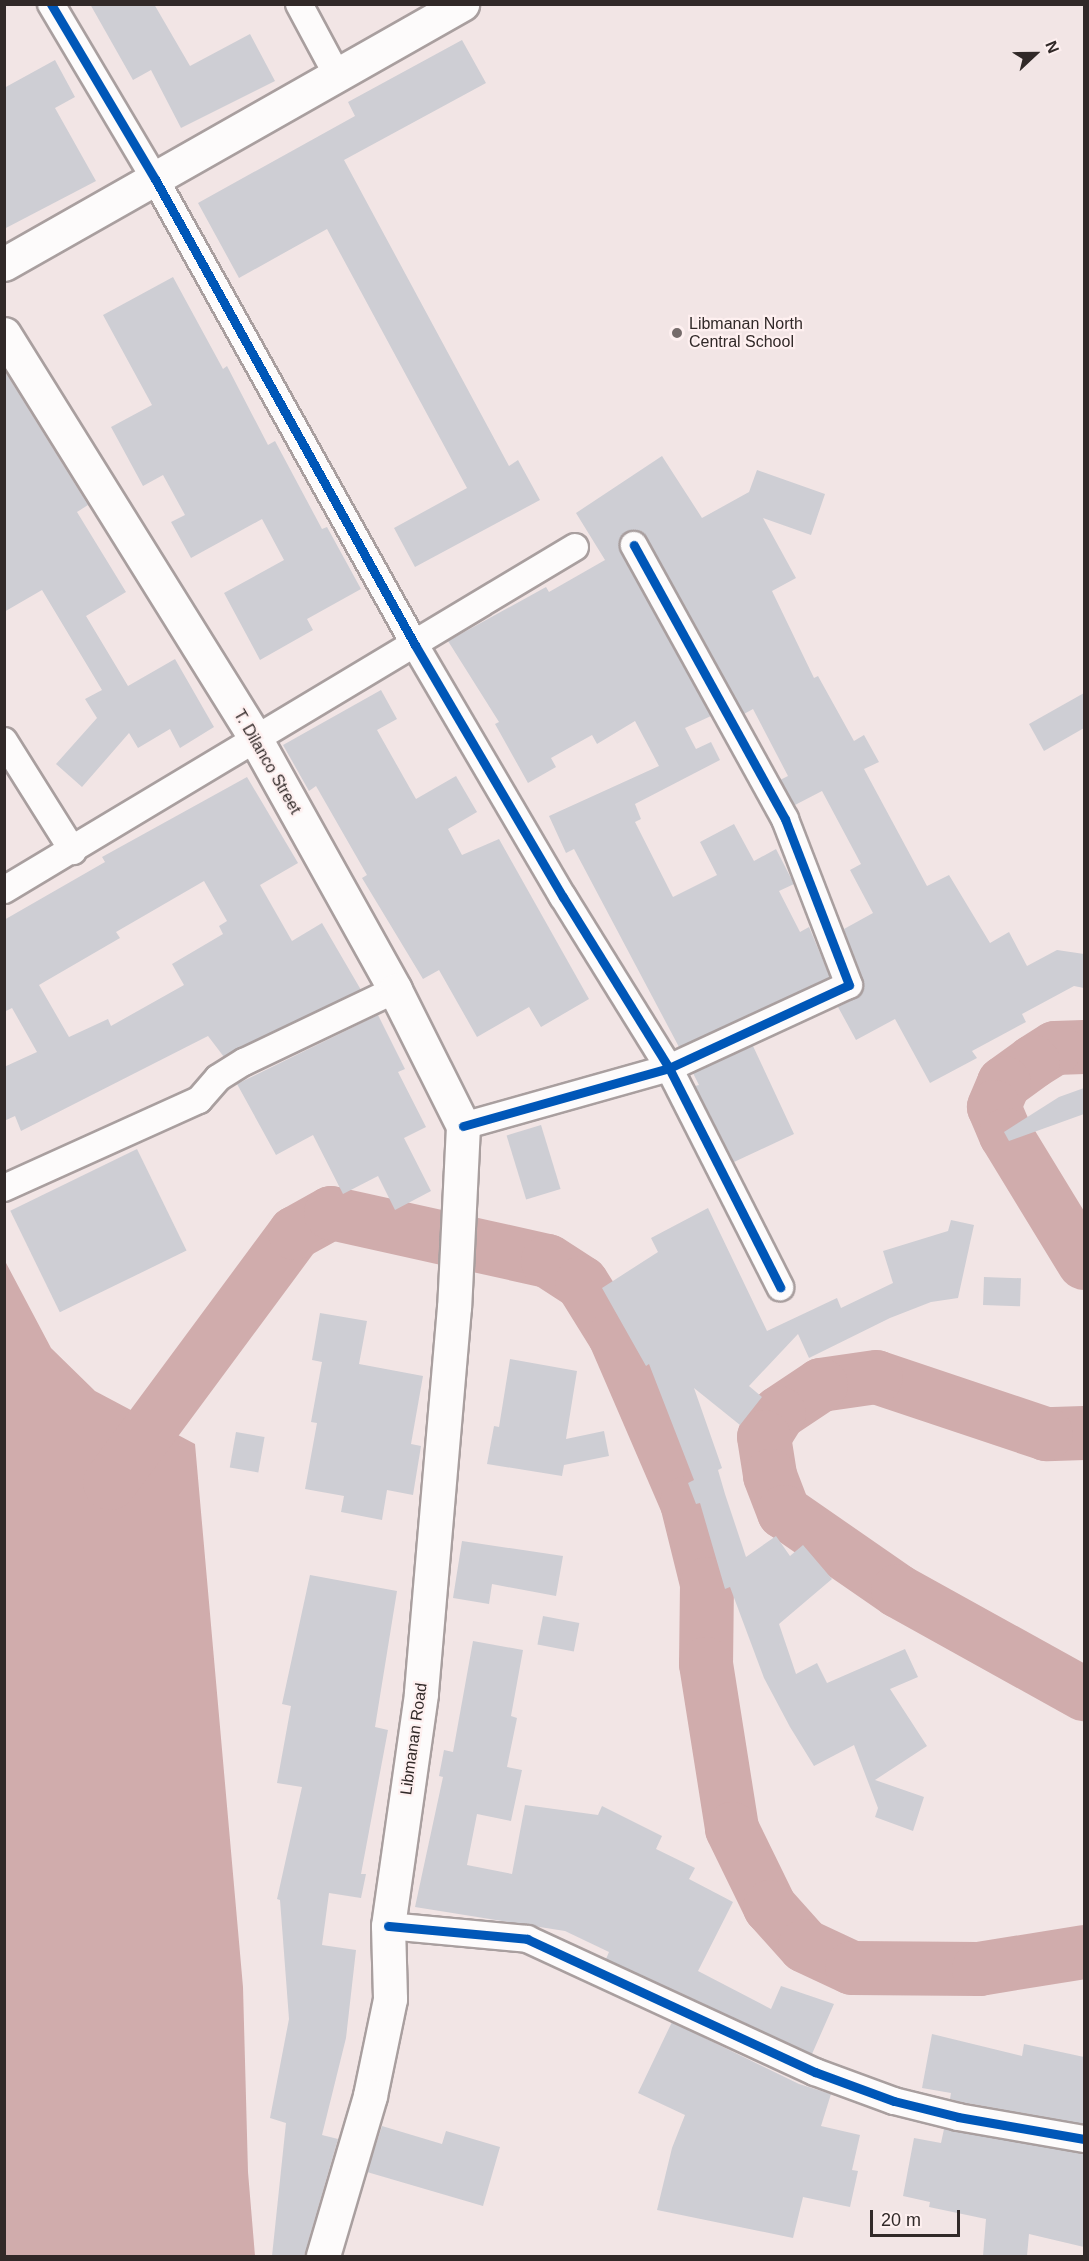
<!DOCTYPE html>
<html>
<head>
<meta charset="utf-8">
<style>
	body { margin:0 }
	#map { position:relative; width:1089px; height:2261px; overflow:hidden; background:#f2e5e5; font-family:Arial,sans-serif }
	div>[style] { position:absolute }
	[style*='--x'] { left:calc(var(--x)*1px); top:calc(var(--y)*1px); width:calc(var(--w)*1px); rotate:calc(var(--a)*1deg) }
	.water>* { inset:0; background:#d0acac }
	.river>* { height:54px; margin:-27px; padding:0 27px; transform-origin:27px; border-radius:27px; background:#d0acac }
	.building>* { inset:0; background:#ceced4; transform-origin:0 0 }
	.roads { filter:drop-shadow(2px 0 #a99f9f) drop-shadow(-2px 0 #a99f9f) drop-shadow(0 2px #a99f9f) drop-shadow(0 -2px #a99f9f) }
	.street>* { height:26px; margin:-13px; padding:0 13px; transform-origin:13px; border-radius:13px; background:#fdfbfb }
	.secondary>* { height:33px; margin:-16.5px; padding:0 16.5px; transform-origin:16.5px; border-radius:16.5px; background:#fdfbfb }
	.cycleway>* { height:9px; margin:-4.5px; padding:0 4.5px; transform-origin:4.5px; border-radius:4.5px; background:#0057b8 }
	.dots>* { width:16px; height:16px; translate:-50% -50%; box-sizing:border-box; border:3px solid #fef0f0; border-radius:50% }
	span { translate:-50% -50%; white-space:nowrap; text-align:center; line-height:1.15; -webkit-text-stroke:4.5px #fef0f0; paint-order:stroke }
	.poi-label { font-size:16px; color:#312928 }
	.left { translate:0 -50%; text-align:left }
	.street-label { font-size:16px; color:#312928 }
	.frame { position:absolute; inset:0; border:6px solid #312928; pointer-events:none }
	.north { position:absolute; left:1005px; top:24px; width:60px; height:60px; -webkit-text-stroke:4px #fef0f0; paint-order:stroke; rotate:68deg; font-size:16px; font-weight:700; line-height:24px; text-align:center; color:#312928 }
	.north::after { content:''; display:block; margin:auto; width:21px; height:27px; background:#312928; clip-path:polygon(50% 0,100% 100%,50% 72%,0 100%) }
	.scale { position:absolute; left:870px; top:2210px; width:90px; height:27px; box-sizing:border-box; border:3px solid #312928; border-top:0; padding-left:8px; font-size:18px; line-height:21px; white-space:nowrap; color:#312928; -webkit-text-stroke:4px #fef0f0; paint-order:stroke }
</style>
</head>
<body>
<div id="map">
	<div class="water">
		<i style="clip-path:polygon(5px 1261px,51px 1348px,95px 1391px,195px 1444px,243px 1987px,248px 2172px,255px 2256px,5px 2256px)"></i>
	</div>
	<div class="river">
		<i style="--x:1084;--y:1047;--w:29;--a:178"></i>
		<i style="--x:1055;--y:1048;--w:26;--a:148"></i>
		<i style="--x:1033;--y:1062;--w:36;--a:144"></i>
		<i style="--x:1004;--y:1083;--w:26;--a:113"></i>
		<i style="--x:994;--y:1107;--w:30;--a:67"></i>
		<i style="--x:1006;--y:1135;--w:150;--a:58.6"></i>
		<i style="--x:1084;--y:1433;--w:38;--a:178"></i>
		<i style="--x:1046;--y:1434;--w:179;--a:-161.5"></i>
		<i style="--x:876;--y:1377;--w:56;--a:171.7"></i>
		<i style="--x:821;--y:1385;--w:50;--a:146.3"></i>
		<i style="--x:779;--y:1413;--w:28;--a:122"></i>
		<i style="--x:764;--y:1437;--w:39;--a:81"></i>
		<i style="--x:770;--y:1476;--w:39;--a:69"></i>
		<i style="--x:784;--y:1512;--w:139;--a:34.7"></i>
		<i style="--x:898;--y:1591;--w:213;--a:29"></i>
		<i style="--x:110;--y:1483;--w:311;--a:-53.5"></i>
		<i style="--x:295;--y:1233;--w:41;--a:-29.1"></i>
		<i style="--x:331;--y:1213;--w:222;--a:12.5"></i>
		<i style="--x:548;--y:1261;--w:40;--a:32.9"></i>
		<i style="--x:582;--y:1283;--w:62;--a:58.1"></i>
		<i style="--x:615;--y:1336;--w:182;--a:66.7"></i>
		<i style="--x:687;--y:1503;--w:83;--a:76.1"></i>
		<i style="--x:707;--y:1584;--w:80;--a:90.7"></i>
		<i style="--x:706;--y:1664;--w:167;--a:81"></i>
		<i style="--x:732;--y:1829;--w:87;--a:64"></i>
		<i style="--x:770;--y:1907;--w:52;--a:48.1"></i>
		<i style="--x:805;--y:1946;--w:52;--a:25.1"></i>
		<i style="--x:852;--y:1968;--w:127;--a:0.5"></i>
		<i style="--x:979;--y:1969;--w:106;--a:-9.2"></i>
	</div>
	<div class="building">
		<i style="clip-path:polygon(90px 4px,154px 4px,190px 66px,250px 34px,275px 81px,181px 128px,151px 70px,133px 80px)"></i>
		<i style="clip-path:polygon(462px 40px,486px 83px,344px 160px,509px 466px,518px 460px,540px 500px,415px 567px,394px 528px,467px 488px,327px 229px,239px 278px,198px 203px,355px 116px,348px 102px)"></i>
		<i style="clip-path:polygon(55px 60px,75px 97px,55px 108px,96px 181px,4px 229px,4px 88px)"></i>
		<i style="clip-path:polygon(173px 277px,223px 369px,227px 366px,268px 445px,275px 441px,322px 529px,327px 527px,361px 589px,307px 619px,313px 630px,260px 660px,224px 593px,284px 560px,262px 519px,191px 558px,171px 522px,185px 515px,163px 475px,143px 486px,111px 427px,152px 405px,103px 315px)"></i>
		<i style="clip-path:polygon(4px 370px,88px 505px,77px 512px,126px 592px,86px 616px,128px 686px,175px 659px,214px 727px,180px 748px,170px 729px,138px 748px,129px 733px,82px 787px,56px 764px,97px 718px,85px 699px,102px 690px,42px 590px,4px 612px)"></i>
		<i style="clip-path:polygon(662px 456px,702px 518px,749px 492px,757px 470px,825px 494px,811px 535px,763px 518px,796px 578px,772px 591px,814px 678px,818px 676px,854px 741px,864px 735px,879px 762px,864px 769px,927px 886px,949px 875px,990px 943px,1009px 932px,1027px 966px,1057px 950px,1084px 954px,1084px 988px,1074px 986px,1022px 1014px,1026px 1022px,972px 1051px,977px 1058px,930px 1083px,895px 1019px,856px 1040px,838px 1007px,856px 998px,864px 988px,844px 929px,873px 913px,850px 870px,861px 864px,822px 791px,795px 805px,780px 780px,788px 776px,753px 709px,744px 714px,642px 533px,626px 532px,621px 538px,621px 552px,711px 716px,685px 728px,696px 749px,711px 742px,720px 760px,635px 804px,641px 819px,635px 822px,673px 897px,717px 875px,700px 842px,734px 824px,754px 861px,776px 849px,794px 884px,779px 891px,800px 932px,809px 927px,830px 977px,679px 1047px,574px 849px,566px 853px,549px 816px,659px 766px,635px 721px,597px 744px,592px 735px,551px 758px,556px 767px,528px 783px,495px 724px,499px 722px,448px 641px,546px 587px,549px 592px,605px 560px,576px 513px)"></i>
		<i style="clip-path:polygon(381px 690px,397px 719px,377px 730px,416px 799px,456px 776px,477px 812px,448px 829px,462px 855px,499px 839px,589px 999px,541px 1027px,529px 1007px,477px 1037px,439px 970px,423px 979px,362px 878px,367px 875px,316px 786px,309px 791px,283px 745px)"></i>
		<i style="clip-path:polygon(1084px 693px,1084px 728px,1044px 751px,1029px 724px)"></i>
		<i style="clip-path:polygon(evenodd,247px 777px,298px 863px,260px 885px,292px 941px,322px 923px,361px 990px,224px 1057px,208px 1036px,21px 1131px,15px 1116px,4px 1121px,4px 1067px,37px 1052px,12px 1008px,4px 1012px,4px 920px,105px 862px,102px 857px,247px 777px,204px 881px,227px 921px,219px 926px,223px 934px,172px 964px,184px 985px,111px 1026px,108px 1019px,69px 1037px,39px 985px,120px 938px,116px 932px,204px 881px)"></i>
		<i style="clip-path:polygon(378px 1015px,405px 1069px,398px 1072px,426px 1127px,404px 1138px,431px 1191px,395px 1210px,378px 1176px,343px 1194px,313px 1135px,276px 1155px,237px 1084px)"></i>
		<i style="clip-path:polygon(753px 1046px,794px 1134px,734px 1162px,695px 1086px,699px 1085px,693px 1073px)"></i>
		<i style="clip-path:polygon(1084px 1088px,1084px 1114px,1009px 1141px,1004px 1132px,1059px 1097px)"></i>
		<i style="left:541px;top:1125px;width:67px;height:36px;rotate:73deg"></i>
		<i style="left:137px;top:1149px;width:113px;height:141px;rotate:64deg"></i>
		<i style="clip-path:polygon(708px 1208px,767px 1331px,837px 1298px,841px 1308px,893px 1283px,883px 1251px,948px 1231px,951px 1220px,974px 1225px,958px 1298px,931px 1302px,890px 1318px,809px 1358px,798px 1334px,749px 1386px,762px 1397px,740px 1425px,694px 1388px,722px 1468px,718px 1470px,725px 1494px,746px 1557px,776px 1536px,790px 1556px,803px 1545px,832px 1579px,779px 1624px,796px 1674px,817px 1663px,827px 1683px,905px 1649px,918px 1677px,890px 1689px,927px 1746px,875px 1780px,924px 1797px,913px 1831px,875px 1817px,878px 1808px,854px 1745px,814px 1766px,790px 1727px,764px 1678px,730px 1587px,725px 1589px,700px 1503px,696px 1504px,688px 1483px,694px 1480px,649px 1364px,646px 1366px,602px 1288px,658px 1252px,651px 1238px)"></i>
		<i style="left:984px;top:1277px;width:37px;height:28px;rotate:2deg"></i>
		<i style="clip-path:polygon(320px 1313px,367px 1321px,359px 1364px,423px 1376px,411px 1444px,421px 1446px,413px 1495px,387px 1490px,382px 1520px,341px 1512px,344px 1496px,305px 1489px,317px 1423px,311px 1422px,322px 1362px,312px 1360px)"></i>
		<i style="clip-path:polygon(510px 1359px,577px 1371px,566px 1439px,604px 1431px,609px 1456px,564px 1465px,562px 1476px,487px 1464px,494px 1426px,499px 1427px)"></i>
		<i style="left:236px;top:1432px;width:29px;height:36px;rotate:10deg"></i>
		<i style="clip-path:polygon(462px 1541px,563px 1556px,556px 1596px,492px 1584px,489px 1604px,453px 1598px)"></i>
		<i style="clip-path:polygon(310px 1575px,397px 1591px,375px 1727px,388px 1730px,361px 1874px,366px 1874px,361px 1898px,329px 1893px,322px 1945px,356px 1950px,346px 2038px,322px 2135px,338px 2139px,304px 2256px,272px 2256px,286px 2123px,270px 2118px,289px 2019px,280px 1900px,277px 1899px,302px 1787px,277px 1783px,291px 1706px,282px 1704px)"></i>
		<i style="left:543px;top:1616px;width:37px;height:29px;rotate:11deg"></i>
		<i style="clip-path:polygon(473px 1641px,523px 1650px,511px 1716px,517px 1718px,507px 1767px,522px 1770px,511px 1821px,477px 1814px,467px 1865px,512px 1874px,525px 1805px,598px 1815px,602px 1806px,662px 1836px,656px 1849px,695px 1868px,689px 1879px,733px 1902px,698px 1971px,771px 2009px,781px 1986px,834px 2004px,812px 2054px,606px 1959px,609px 1952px,565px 1931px,415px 1907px,443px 1777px,439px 1776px,444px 1750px,453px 1752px)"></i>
		<i style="clip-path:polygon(672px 2022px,799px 2084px,831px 2094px,821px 2126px,860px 2135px,852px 2170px,858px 2171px,850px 2207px,803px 2197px,793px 2238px,657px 2210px,672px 2148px,685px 2115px,638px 2093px)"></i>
		<i style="clip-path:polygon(932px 2034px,1022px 2056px,1024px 2044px,1084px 2057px,1084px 2124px,961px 2102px,950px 2099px,951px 2093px,922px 2088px)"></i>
		<i style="clip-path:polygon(382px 2126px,442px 2144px,446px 2131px,500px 2147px,483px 2206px,367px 2172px)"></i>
		<i style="clip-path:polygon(944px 2129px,1084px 2154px,1084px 2247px,1029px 2234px,1027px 2256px,983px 2256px,986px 2219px,929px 2207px,930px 2202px,903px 2196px,914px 2138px,941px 2143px)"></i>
	</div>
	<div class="roads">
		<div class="street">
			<i style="--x:51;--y:4;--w:204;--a:59.3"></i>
			<i style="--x:155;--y:179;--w:534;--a:60.84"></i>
			<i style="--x:415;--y:645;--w:292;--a:59.6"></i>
			<i style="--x:563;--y:897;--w:201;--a:58.2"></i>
			<i style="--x:669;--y:1068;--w:246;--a:63.1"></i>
			<i style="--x:299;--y:4;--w:81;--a:61.8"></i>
			<i style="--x:4;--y:741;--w:130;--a:57.9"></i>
			<i style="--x:4;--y:890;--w:666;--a:-30.99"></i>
			<i style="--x:463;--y:1126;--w:214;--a:-15.7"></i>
			<i style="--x:669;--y:1068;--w:198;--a:-24.8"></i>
			<i style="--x:849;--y:985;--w:178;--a:-111.1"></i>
			<i style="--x:785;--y:819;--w:313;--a:-118.9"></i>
			<i style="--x:4;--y:1188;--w:214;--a:-24.3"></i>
			<i style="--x:199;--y:1100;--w:29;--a:-49"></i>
			<i style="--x:218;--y:1078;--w:31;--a:-32"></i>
			<i style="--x:244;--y:1062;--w:167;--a:-25.5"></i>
			<i style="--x:388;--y:1926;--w:140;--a:5.3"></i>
			<i style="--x:527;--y:1939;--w:317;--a:24.8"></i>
			<i style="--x:815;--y:2072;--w:84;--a:20.2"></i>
			<i style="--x:894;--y:2101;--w:66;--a:14"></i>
			<i style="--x:958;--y:2117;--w:128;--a:9.9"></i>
		</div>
		<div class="secondary">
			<i style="--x:4;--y:264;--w:527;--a:-29.58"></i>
			<i style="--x:4;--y:334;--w:476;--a:58.1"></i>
			<i style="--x:255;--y:738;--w:288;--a:60.9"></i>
			<i style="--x:395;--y:990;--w:152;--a:63.4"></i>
			<i style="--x:463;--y:1126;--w:181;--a:92.8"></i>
			<i style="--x:454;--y:1307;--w:388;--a:94.9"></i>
			<i style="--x:421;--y:1694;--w:234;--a:98.1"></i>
			<i style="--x:388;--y:1926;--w:73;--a:88.4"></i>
			<i style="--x:390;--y:1999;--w:99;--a:101.7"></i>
			<i style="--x:370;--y:2096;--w:167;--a:106.4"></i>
		</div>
	</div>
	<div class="cycleway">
		<i style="--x:51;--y:4;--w:204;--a:59.3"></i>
		<i style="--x:155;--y:179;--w:534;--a:60.84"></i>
		<i style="--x:415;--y:645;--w:292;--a:59.6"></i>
		<i style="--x:563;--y:897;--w:201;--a:58.2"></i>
		<i style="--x:669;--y:1068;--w:246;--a:63.1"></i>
		<i style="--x:463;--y:1126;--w:214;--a:-15.7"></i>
		<i style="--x:669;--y:1068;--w:198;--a:-24.8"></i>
		<i style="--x:849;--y:985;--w:178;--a:-111.1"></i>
		<i style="--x:785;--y:819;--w:313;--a:-118.9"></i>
		<i style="--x:388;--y:1926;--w:140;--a:5.3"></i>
		<i style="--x:527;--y:1939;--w:317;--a:24.8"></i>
		<i style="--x:815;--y:2072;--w:84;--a:20.2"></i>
		<i style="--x:894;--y:2101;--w:66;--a:14"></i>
		<i style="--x:958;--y:2117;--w:128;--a:9.9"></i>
	</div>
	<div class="dots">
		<i style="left:677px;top:333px;background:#756b6a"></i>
	</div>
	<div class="poi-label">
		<span class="left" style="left:689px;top:333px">Libmanan North<br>Central School</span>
	</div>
	<div class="street-label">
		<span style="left:267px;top:762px;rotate:60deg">T. Dilanco Street</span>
		<span style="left:414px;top:1739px;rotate:-82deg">Libmanan Road</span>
	</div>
	<div class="frame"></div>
	<div class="north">N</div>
	<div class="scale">20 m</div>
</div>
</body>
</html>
